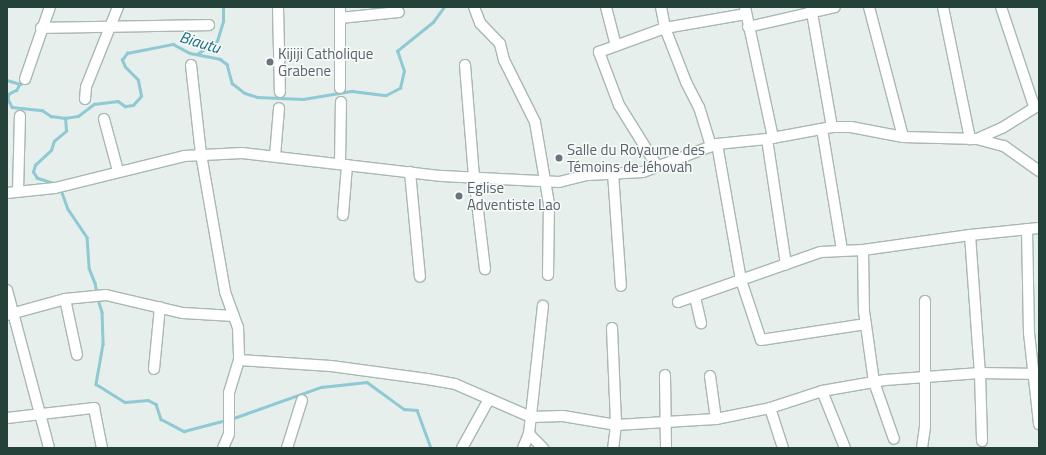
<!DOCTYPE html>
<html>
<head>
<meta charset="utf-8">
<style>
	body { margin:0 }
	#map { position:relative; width:1046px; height:455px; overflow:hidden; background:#e6efeb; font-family:"Titillium Web",sans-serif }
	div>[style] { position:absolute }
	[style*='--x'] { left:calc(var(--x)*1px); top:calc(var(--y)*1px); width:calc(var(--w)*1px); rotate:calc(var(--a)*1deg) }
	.stream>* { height:2.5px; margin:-1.25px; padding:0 1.25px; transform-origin:1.25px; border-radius:1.25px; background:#8ec9d4 }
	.roads { filter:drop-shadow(1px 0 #a8b8b2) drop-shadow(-1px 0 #a8b8b2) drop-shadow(0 1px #a8b8b2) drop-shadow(0 -1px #a8b8b2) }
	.minor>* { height:10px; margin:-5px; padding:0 5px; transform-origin:5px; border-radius:5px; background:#fff }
	.dots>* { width:11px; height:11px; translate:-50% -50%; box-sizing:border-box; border:2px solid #f7fbf9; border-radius:50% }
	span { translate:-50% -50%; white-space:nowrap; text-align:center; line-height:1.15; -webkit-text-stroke:3px #f7fbf9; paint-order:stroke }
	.worship-label { font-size:15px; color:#5b616d }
	.left { translate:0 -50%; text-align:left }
	.water-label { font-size:16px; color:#1c6f80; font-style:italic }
	.frame { position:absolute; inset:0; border:8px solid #24423a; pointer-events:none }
</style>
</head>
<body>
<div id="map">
	<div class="stream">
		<i style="--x:197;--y:54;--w:24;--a:-33"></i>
		<i style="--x:217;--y:41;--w:21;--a:-73"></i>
		<i style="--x:223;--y:21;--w:14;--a:-90"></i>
		<i style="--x:7;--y:80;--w:14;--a:17"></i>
		<i style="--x:20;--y:84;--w:7;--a:117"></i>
		<i style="--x:17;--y:90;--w:9;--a:153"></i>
		<i style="--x:9;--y:94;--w:5;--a:101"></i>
		<i style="--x:8;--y:99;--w:9;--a:63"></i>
		<i style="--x:12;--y:107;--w:30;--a:6"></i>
		<i style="--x:42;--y:110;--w:11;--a:34"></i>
		<i style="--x:51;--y:116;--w:14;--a:8"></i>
		<i style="--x:65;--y:118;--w:13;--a:-9"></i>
		<i style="--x:78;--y:116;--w:20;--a:-37"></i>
		<i style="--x:94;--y:104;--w:24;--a:-7"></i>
		<i style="--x:118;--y:101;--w:9;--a:36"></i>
		<i style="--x:125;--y:106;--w:8;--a:-7"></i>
		<i style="--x:133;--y:105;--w:12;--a:-48"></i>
		<i style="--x:141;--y:96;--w:16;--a:-101"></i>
		<i style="--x:138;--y:80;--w:18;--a:-135"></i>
		<i style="--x:125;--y:67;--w:8;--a:-113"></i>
		<i style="--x:122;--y:60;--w:9;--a:-54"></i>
		<i style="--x:127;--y:53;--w:47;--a:-11.1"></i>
		<i style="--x:173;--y:44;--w:19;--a:28"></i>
		<i style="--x:190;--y:53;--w:31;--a:11"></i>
		<i style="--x:220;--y:59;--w:9;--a:36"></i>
		<i style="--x:227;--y:64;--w:20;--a:75"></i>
		<i style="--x:232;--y:83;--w:16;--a:38"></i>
		<i style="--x:245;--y:93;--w:13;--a:18"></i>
		<i style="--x:257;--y:97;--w:46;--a:2.5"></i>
		<i style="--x:303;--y:99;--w:50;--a:-9.3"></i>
		<i style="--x:352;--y:91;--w:34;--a:7"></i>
		<i style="--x:386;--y:95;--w:16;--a:-27"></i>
		<i style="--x:400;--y:88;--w:17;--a:-77"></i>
		<i style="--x:404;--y:71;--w:21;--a:-109"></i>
		<i style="--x:397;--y:51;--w:46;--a:-38.9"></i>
		<i style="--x:433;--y:22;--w:19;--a:-54"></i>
		<i style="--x:55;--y:184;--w:19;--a:-162"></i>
		<i style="--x:37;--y:178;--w:7;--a:-124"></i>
		<i style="--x:33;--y:172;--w:7;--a:-74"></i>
		<i style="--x:35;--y:165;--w:22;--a:-43"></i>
		<i style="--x:51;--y:150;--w:9;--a:-72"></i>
		<i style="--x:54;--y:141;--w:16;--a:-40"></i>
		<i style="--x:66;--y:131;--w:13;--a:-94"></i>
		<i style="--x:61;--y:190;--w:20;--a:70"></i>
		<i style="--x:68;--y:209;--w:34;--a:56"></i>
		<i style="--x:87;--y:237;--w:31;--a:86"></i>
		<i style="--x:89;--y:268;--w:16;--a:68"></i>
		<i style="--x:95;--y:283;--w:11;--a:80"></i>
		<i style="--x:98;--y:299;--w:14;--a:73"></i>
		<i style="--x:102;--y:312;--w:32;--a:88"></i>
		<i style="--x:103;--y:344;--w:41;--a:99.9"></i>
		<i style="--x:96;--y:384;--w:34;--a:32"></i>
		<i style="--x:125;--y:402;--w:23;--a:-5"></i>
		<i style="--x:148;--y:400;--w:9;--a:27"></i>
		<i style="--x:156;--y:404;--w:16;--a:72"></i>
		<i style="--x:161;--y:419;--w:26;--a:28"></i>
		<i style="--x:184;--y:431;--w:43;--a:-14.7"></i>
		<i style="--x:231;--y:419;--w:96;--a:-19.6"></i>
		<i style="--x:321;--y:387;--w:46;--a:-6.2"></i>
		<i style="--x:367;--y:382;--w:46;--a:36.1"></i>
		<i style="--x:404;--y:409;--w:13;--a:4"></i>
		<i style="--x:417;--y:410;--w:40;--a:69.8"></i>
	</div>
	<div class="roads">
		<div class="minor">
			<i style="--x:278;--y:7;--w:85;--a:88.7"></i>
			<i style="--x:340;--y:7;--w:81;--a:90"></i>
			<i style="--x:474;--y:7;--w:17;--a:69"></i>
			<i style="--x:480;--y:23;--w:29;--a:46"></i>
			<i style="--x:500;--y:44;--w:16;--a:76"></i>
			<i style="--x:504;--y:60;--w:69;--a:63.4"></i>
			<i style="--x:535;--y:122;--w:83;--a:80.3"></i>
			<i style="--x:549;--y:204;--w:71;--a:90.8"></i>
			<i style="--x:606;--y:7;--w:40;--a:75.6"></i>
			<i style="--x:661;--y:7;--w:21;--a:79"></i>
			<i style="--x:665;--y:28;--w:58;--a:68.7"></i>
			<i style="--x:686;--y:82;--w:28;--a:63"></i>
			<i style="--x:699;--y:107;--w:41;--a:72.9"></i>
			<i style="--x:745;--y:7;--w:134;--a:77.9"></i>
			<i style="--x:811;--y:7;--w:122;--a:80.1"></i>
			<i style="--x:869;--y:7;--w:134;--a:75.3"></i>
			<i style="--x:943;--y:7;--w:135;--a:78.4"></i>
			<i style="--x:1001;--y:7;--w:104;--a:71.6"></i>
			<i style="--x:340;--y:18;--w:59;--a:-5.8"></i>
			<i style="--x:748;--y:27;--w:89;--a:-12.9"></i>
			<i style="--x:41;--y:28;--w:168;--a:-1"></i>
			<i style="--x:191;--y:65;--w:90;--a:83.6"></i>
			<i style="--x:201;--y:154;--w:140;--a:80.1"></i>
			<i style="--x:225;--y:292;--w:37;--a:70"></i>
			<i style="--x:238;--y:327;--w:33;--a:88"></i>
			<i style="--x:239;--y:360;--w:34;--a:107"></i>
			<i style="--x:229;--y:393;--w:41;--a:90"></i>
			<i style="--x:229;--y:434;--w:15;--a:113"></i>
			<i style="--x:465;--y:65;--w:112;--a:85.4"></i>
			<i style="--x:474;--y:177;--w:93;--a:83.2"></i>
			<i style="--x:25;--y:79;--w:76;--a:-70.9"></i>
			<i style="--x:85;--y:99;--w:12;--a:-85"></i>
			<i style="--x:86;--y:87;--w:86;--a:-68.2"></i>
			<i style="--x:104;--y:119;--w:54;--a:74.9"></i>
			<i style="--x:822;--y:129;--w:123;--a:80.6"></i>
			<i style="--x:767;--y:139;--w:127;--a:81.4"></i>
			<i style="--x:977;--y:139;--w:28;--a:15"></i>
			<i style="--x:1004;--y:146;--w:43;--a:35.5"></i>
			<i style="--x:717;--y:144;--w:138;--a:80"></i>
			<i style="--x:741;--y:280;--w:63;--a:71.6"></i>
			<i style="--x:761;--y:340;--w:106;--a:-8.7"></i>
			<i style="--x:275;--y:156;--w:48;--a:-85.2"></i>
			<i style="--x:340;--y:164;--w:62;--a:-89.1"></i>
			<i style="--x:657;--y:166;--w:72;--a:-121.9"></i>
			<i style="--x:619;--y:105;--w:57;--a:-110.7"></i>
			<i style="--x:599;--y:52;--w:70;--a:-20"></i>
			<i style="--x:665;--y:28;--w:82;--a:-9.8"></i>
			<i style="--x:410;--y:172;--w:105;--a:84.6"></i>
			<i style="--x:613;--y:173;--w:113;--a:86"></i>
			<i style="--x:18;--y:191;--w:75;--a:-88.5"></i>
			<i style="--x:7;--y:193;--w:48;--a:-5.9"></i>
			<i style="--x:55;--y:188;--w:133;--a:-13.9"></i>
			<i style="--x:184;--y:156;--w:58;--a:-3"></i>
			<i style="--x:242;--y:153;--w:201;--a:6.6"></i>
			<i style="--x:442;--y:176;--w:117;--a:2.9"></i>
			<i style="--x:559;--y:182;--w:30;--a:-14"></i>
			<i style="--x:588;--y:175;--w:55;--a:-3.1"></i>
			<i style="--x:643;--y:172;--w:79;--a:-20.7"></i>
			<i style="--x:717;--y:144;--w:50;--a:-5.7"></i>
			<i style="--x:767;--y:139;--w:66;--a:-10.5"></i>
			<i style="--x:832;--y:127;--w:19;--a:0"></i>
			<i style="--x:851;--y:127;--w:53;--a:10.9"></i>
			<i style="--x:903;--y:137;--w:74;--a:1.5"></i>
			<i style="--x:977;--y:139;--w:27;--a:-24"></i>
			<i style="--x:1002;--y:128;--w:44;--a:-31.9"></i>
			<i style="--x:343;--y:215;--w:50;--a:-85.4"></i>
			<i style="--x:1027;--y:229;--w:104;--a:88.9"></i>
			<i style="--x:1029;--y:333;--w:92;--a:83.7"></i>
			<i style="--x:970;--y:235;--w:138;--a:85.9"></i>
			<i style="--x:980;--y:373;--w:68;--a:88.3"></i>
			<i style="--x:863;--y:250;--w:61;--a:89.1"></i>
			<i style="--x:864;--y:311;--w:72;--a:82"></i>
			<i style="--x:874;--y:382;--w:60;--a:70.7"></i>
			<i style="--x:7;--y:290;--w:163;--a:75.1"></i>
			<i style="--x:695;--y:297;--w:27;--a:77"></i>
			<i style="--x:65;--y:299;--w:57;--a:77.9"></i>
			<i style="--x:678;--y:302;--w:151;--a:-19.3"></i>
			<i style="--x:821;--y:252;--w:42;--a:-2.7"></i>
			<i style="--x:863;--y:250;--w:108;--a:-8"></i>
			<i style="--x:970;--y:235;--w:69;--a:-5.8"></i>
			<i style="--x:7;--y:315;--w:60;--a:-15.4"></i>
			<i style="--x:65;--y:299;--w:41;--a:-5.6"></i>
			<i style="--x:106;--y:295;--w:79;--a:13.2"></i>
			<i style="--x:183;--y:313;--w:51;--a:3.4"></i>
			<i style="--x:612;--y:328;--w:97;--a:87.6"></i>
			<i style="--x:616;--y:425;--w:23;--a:97"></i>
			<i style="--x:239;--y:360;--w:92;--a:3.7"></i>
			<i style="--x:331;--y:366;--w:97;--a:7.7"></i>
			<i style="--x:427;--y:379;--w:28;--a:10"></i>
			<i style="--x:455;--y:384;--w:83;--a:23.5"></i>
			<i style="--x:531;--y:417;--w:32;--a:-2"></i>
			<i style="--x:563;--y:416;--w:54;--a:9.6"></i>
			<i style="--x:616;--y:425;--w:100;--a:-3.4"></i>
			<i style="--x:716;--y:419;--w:55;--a:-11.5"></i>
			<i style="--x:770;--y:408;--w:55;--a:-18.1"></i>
			<i style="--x:822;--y:391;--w:64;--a:-9.9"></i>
			<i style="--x:885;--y:380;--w:95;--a:-4.2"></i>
			<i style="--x:980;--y:373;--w:59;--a:1"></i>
			<i style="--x:154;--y:369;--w:62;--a:-84.5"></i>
			<i style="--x:665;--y:375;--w:73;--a:89.2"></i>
			<i style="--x:710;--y:376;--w:43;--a:82.1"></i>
			<i style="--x:822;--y:391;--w:61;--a:68"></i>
			<i style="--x:770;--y:408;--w:42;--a:72"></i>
			<i style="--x:7;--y:418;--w:88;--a:-6.6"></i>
			<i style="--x:94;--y:408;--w:41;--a:78.7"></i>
			<i style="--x:529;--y:434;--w:20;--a:45"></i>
			<i style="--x:287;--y:448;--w:50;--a:-72.6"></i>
			<i style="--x:462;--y:448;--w:56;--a:-61.1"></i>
			<i style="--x:523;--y:448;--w:15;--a:-67"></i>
			<i style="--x:529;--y:434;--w:129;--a:-83.8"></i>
			<i style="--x:922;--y:448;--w:21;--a:-82"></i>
			<i style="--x:925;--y:427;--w:126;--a:-90"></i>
		</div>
	</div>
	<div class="dots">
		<i style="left:270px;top:62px;background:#6b7280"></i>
		<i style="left:559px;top:158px;background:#6b7280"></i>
		<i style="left:459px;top:196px;background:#6b7280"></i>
	</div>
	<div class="worship-label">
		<span class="left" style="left:278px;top:62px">Kijiji Catholique<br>Grabene</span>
		<span class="left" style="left:567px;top:158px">Salle du Royaume des<br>Témoins de Jéhovah</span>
		<span class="left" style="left:467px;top:196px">Eglise<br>Adventiste Lao</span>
	</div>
	<div class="water-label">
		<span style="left:200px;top:42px;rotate:17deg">Biautu</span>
	</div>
	<div class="frame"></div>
</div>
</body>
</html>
